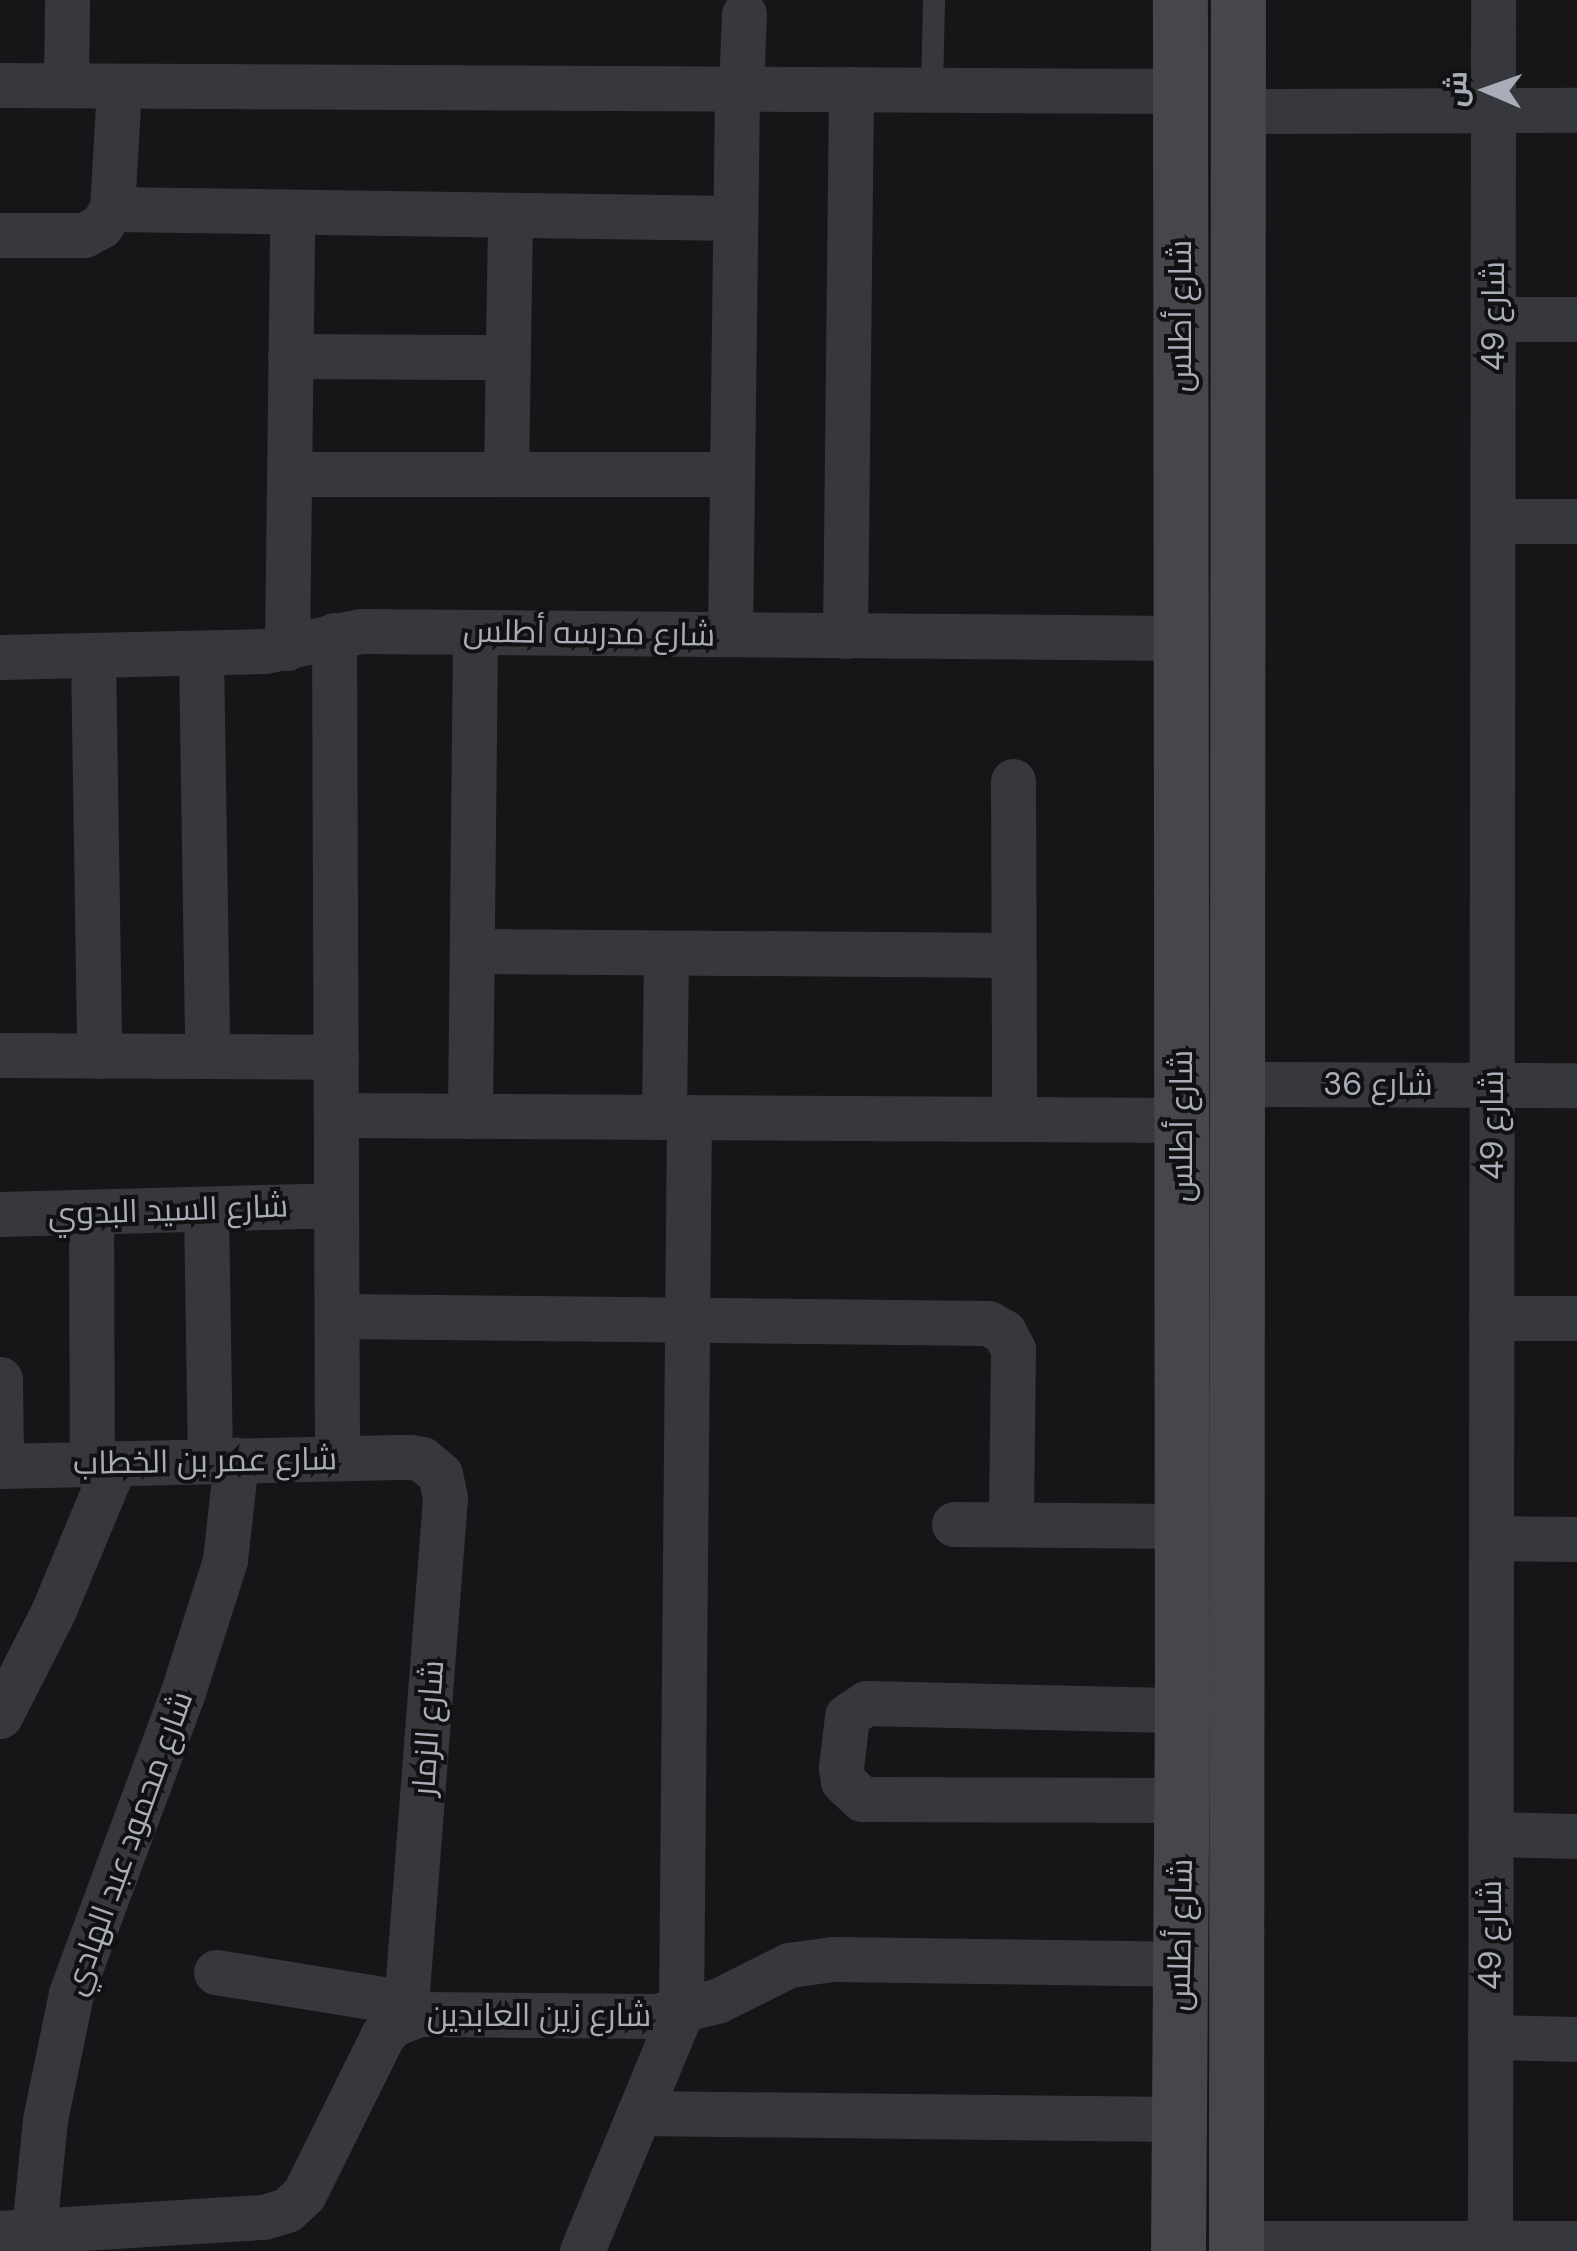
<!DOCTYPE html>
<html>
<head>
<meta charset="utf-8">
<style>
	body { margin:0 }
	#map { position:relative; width:1577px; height:2251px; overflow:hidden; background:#161618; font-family:"DM Sans",Cairo,sans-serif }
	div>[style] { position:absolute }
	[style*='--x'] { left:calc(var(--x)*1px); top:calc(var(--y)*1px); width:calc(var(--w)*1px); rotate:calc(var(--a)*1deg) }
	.lane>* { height:22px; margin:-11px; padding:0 11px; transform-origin:11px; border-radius:11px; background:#37383d }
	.street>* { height:45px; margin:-22.5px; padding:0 22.5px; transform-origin:22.5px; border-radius:22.5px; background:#37383d }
	.secondary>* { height:55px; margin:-27.5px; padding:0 27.5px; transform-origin:27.5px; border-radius:27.5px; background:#45474d }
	span { translate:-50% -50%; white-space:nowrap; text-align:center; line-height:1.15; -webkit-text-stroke:8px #111113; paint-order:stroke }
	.street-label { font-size:32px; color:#a8adb8 }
	.north { position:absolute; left:1437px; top:40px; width:100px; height:100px; -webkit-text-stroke:8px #111113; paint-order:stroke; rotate:272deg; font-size:28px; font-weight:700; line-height:40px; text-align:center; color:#a8adb8 }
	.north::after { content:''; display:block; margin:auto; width:35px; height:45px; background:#a8adb8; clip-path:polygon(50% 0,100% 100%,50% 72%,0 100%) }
</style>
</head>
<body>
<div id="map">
	<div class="lane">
		<i style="--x:932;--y:90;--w:90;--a:-88.7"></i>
	</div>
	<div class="street">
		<i style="--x:0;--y:85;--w:1180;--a:0.29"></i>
		<i style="--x:66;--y:85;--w:85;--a:-89.3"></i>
		<i style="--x:741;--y:89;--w:75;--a:-87.7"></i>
		<i style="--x:1238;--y:111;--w:339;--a:-0.2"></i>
		<i style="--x:112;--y:209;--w:623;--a:0.83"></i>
		<i style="--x:0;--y:235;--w:84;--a:0"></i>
		<i style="--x:84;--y:235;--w:19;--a:-28"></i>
		<i style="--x:101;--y:226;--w:20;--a:-57"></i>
		<i style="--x:112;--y:209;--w:123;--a:-86.7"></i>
		<i style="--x:1493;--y:319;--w:84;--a:0"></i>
		<i style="--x:290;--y:356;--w:218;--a:0.3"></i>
		<i style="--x:289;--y:474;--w:443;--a:0"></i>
		<i style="--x:506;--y:474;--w:259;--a:-89.1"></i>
		<i style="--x:1493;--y:521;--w:84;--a:0"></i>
		<i style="--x:730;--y:634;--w:545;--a:-89.26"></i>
		<i style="--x:334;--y:635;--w:822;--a:89.79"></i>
		<i style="--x:845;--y:636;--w:547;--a:-89.37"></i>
		<i style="--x:287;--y:648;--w:436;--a:-89.3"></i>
		<i style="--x:201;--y:654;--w:402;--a:89.1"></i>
		<i style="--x:93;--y:655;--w:401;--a:89.1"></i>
		<i style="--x:0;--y:657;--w:265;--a:-1.3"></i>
		<i style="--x:265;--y:651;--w:98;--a:-11.8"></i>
		<i style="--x:361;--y:631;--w:819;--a:0.49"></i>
		<i style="--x:1013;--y:781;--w:338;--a:89.8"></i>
		<i style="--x:472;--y:951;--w:541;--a:0.42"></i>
		<i style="--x:0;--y:1055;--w:336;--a:0.3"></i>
		<i style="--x:1238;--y:1084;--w:339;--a:0.2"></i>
		<i style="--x:336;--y:1115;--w:845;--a:0.34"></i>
		<i style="--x:470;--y:1116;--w:484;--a:-89.4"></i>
		<i style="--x:664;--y:1117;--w:164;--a:-89.3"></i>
		<i style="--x:206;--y:1209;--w:251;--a:89.1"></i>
		<i style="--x:91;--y:1213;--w:251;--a:89.8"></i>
		<i style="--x:0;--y:1214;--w:336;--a:-1.5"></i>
		<i style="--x:337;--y:1316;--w:651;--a:0.62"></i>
		<i style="--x:988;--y:1323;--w:18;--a:29"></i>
		<i style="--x:1004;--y:1332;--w:19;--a:62"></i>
		<i style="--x:1013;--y:1349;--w:175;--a:90.7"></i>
		<i style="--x:1491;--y:1318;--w:86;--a:0"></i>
		<i style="--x:0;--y:1379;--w:87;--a:89.3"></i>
		<i style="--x:0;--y:1466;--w:410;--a:-1.3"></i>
		<i style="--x:410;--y:1457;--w:12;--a:9"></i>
		<i style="--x:422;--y:1459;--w:23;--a:40"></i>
		<i style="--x:440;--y:1474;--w:25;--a:78"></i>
		<i style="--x:445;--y:1498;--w:522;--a:94.4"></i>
		<i style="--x:954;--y:1524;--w:228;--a:0.5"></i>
		<i style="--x:1491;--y:1538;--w:86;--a:0.7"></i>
		<i style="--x:0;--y:1716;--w:117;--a:-63"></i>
		<i style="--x:53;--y:1612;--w:161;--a:-67.4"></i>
		<i style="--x:1181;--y:1800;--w:319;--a:-179.8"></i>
		<i style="--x:862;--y:1799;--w:26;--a:-137"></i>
		<i style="--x:843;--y:1781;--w:13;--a:-99"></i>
		<i style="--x:841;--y:1768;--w:52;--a:-83.4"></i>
		<i style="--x:847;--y:1716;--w:23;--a:-34"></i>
		<i style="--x:866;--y:1703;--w:316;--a:1.3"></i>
		<i style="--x:1491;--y:1834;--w:86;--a:1.3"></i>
		<i style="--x:216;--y:1972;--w:193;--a:9.2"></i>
		<i style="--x:1490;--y:2037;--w:87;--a:1.3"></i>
		<i style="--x:639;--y:2113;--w:539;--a:0.64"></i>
		<i style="--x:34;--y:2230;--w:111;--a:-84.3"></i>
		<i style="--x:45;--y:2120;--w:130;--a:-78.4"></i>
		<i style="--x:71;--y:1993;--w:318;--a:-69.6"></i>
		<i style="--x:182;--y:1695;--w:142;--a:-72.3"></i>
		<i style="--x:225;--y:1560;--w:101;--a:-83.7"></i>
		<i style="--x:0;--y:2233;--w:264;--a:-3.5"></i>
		<i style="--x:264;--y:2217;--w:24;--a:-17"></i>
		<i style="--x:287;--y:2210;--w:23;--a:-43"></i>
		<i style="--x:304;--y:2194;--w:178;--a:-63.6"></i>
		<i style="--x:383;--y:2035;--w:15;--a:-48"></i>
		<i style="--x:393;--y:2024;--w:28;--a:-21"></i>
		<i style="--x:419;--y:2014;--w:236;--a:0.5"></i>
		<i style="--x:655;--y:2016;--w:64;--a:-13.6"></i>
		<i style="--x:717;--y:2001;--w:80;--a:-26.6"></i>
		<i style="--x:789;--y:1965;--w:44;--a:-7.8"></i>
		<i style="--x:833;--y:1959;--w:347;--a:0.8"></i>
		<i style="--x:1236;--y:2243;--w:341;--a:0"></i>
		<i style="--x:582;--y:2251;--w:259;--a:-67.5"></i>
		<i style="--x:681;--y:2012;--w:895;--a:-89.49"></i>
		<i style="--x:1490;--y:2251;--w:2251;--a:-89.92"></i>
	</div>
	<div class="secondary">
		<i style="--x:1178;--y:2251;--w:541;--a:-89.58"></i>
		<i style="--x:1182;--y:1710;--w:1710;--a:-90.07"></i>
		<i style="--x:1236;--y:2251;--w:2251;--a:-89.95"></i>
	</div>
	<div class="street-label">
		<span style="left:1180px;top:316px;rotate:-90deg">شارع أطلس</span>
		<span style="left:1493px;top:316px;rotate:-90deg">شارع 49</span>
		<span style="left:589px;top:633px;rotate:1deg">شارع مدرسه أطلس</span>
		<span style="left:1378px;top:1084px">شارع 36</span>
		<span style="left:1492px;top:1125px;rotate:-90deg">شارع 49</span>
		<span style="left:1181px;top:1126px;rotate:-90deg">شارع أطلس</span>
		<span style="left:168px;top:1210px;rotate:-2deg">شارع السيد البدوي</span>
		<span style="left:205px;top:1461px;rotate:-1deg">شارع عمر بن الخطاب</span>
		<span style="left:428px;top:1728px;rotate:-86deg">شارع الزمار</span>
		<span style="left:128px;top:1843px;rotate:-70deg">شارع محمود عبد الهادي</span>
		<span style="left:1180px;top:1935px;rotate:-89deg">شارع أطلس</span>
		<span style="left:1490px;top:1935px;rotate:-90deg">شارع 49</span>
		<span style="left:539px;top:2015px">شارع زين العابدين</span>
	</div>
	<div class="north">ش</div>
</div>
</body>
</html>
